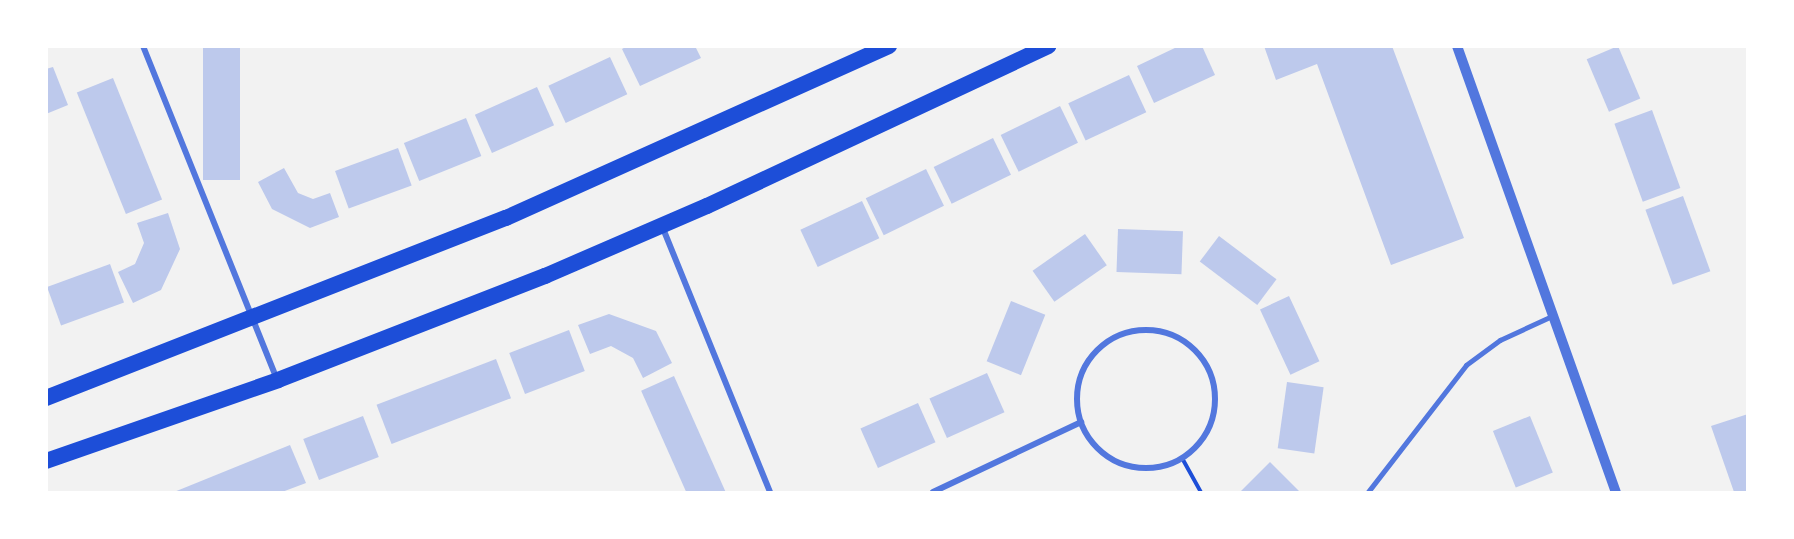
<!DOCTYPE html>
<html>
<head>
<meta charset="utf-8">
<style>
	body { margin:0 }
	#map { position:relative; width:1794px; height:539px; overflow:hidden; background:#f2f2f2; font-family:Figtree,sans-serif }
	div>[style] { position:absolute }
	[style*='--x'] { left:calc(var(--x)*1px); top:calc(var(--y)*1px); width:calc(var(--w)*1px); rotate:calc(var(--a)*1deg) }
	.building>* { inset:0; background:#bdc9ec; transform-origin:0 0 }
	.path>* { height:4px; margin:-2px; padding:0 2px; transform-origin:2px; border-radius:2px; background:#1d4ed8 }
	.service>* { height:4.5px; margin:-2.25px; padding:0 2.25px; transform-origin:2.25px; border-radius:2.25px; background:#5277de }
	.minor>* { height:6px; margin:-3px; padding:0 3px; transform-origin:3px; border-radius:3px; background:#5277de }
	.minor>.ring { margin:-3px; padding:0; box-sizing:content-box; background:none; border:6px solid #5277de; border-radius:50% }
	.tertiary>* { height:10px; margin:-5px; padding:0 5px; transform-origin:5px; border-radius:5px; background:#5277de }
	.trunk>* { height:16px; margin:-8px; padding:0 8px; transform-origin:8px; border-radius:8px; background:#1d4ed8 }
	span { translate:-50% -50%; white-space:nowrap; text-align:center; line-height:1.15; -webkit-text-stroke:6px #fff; paint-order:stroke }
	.frame { position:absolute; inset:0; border:48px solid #fff; pointer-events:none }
</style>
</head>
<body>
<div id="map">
	<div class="building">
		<i style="left:203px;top:46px;width:37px;height:134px"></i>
		<i style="clip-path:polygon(627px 46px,695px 46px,701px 58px,640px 86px,622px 49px)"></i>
		<i style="clip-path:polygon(1179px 46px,1202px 46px,1215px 75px,1154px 103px,1137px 66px)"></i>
		<i style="clip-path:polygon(1264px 46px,1392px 46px,1464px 238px,1391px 265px,1317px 64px,1276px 80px)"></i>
		<i style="left:1618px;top:46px;width:57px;height:34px;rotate:67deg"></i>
		<i style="left:610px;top:57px;width:41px;height:68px;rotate:65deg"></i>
		<i style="clip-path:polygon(53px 67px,68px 105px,46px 114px,46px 69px)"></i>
		<i style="left:1129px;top:75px;width:41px;height:67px;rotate:65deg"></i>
		<i style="left:113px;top:78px;width:131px;height:39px;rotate:68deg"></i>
		<i style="left:537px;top:87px;width:42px;height:68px;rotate:66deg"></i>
		<i style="left:1060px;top:106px;width:41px;height:66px;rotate:64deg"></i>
		<i style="left:1652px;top:110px;width:83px;height:40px;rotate:70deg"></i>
		<i style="left:466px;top:118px;width:41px;height:67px;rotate:68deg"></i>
		<i style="left:993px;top:138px;width:41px;height:66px;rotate:64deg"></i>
		<i style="left:398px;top:148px;width:40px;height:67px;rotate:70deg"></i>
		<i style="clip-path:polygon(284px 168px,298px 193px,313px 199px,330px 193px,339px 217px,310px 228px,272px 209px,258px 182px)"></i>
		<i style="left:926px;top:169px;width:41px;height:67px;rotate:64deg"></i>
		<i style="left:1683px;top:196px;width:80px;height:40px;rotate:70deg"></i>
		<i style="left:862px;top:201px;width:41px;height:68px;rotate:65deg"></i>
		<i style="clip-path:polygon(168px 213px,180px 249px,161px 290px,133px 303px,118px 272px,135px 264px,144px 243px,137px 223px)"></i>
		<i style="left:1118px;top:229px;width:65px;height:43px;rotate:2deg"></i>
		<i style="left:1085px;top:234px;width:38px;height:64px;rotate:55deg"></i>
		<i style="left:1219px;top:236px;width:72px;height:32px;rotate:37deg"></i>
		<i style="left:110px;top:264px;width:41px;height:67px;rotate:70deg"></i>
		<i style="left:1289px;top:296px;width:72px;height:32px;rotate:65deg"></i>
		<i style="left:1011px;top:301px;width:37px;height:65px;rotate:22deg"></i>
		<i style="clip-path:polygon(609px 314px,656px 331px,672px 363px,643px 378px,633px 358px,611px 346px,590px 354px,578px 325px)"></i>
		<i style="left:569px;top:330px;width:44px;height:64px;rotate:69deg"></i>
		<i style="left:496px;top:359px;width:42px;height:128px;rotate:69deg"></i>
		<i style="left:987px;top:373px;width:43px;height:63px;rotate:66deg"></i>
		<i style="left:674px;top:376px;width:127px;height:36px;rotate:66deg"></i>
		<i style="left:1287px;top:382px;width:37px;height:67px;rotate:8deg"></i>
		<i style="left:918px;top:403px;width:43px;height:63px;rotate:66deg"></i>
		<i style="clip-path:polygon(1748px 414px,1748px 492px,1734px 492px,1711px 426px)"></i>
		<i style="left:363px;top:416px;width:44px;height:64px;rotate:69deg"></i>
		<i style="left:1530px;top:416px;width:61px;height:40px;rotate:68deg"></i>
		<i style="clip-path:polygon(290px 445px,306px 483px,282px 492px,174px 492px)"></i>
		<i style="clip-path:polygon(1270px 462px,1300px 492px,1240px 492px)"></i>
	</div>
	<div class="path">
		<i style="--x:1182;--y:458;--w:39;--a:61"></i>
	</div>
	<div class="service">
		<i style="--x:1368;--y:492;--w:160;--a:-52.3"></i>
		<i style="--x:1466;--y:365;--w:42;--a:-36.3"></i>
		<i style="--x:1500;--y:340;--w:55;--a:-24.7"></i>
	</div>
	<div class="minor">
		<i style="--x:143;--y:46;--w:360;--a:68.1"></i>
		<i style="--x:662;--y:226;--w:287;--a:67.9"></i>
		<i class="ring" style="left:1077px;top:330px;width:132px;height:132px"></i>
		<i style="--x:933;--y:492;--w:164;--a:-25.3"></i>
	</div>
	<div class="tertiary">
		<i style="--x:1457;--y:46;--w:473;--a:70.4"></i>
	</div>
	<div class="trunk">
		<i style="--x:46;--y:398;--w:494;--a:-21.4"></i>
		<i style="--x:506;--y:218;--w:420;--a:-24.2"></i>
		<i style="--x:46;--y:461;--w:246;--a:-19.2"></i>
		<i style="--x:278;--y:380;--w:287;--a:-21.3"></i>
		<i style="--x:545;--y:276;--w:176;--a:-23.4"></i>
		<i style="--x:707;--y:206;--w:377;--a:-25.1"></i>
	</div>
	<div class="frame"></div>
</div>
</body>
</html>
